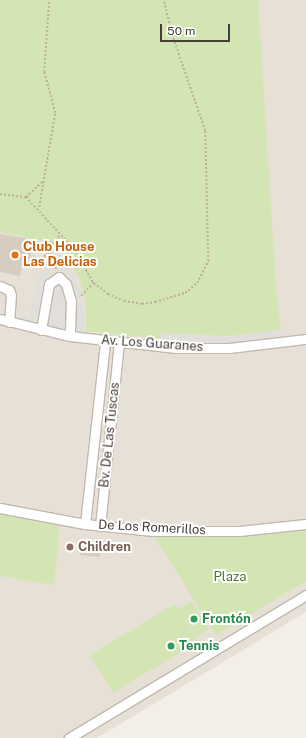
<!DOCTYPE html>
<html>
<head>
<meta charset="utf-8">
<style>
	body { margin:0 }
	#map { position:relative; width:306px; height:738px; overflow:hidden; background:#f3eee7; font-family:"Public Sans",sans-serif }
	div>[style] { position:absolute }
	[style*='--x'] { left:calc(var(--x)*1px); top:calc(var(--y)*1px); width:calc(var(--w)*1px); rotate:calc(var(--a)*1deg) }
	.residential>* { inset:0; background:#e6e0d6 }
	.education>* { inset:0; background:#ebe2d2; transform-origin:0 0 }
	.green>* { inset:0; background:#d3e5b2; transform-origin:0 0 }
	.parking>* { inset:0; background:#e1dfdc }
	.building>* { inset:0; background:#d7ccc0; transform-origin:0 0 }
	.path>* { height:1.5px; margin-top:-0.75px; transform-origin:0; background:repeating-linear-gradient(90deg,#bfb09d 0 2px,transparent 0 4px) }
	.roads { filter:drop-shadow(1px 0 #c1b8ae) drop-shadow(-1px 0 #c1b8ae) drop-shadow(0 1px #c1b8ae) drop-shadow(0 -1px #c1b8ae) }
	.minor>* { height:9px; margin:-4.5px; padding:0 4.5px; transform-origin:4.5px; border-radius:4.5px; background:#fff }
	.dots>* { width:11px; height:11px; translate:-50% -50%; box-sizing:border-box; border:2px solid #fff; border-radius:50% }
	span { translate:-50% -50%; white-space:nowrap; text-align:center; line-height:1.15; -webkit-text-stroke:4px #fff; paint-order:stroke }
	.food-label { font-size:13px; color:#c56008; font-weight:700 }
	.left { translate:0 -50%; text-align:left }
	.street-label { font-size:13px; color:#463e37 }
	.education-label { font-size:13px; color:#785e54; font-weight:700 }
	.park-label { font-size:13px; color:#4e742d }
	.leisure-label { font-size:13px; color:#27864d; font-weight:700 }
	.scale { position:absolute; left:160px; top:24px; width:70px; height:18px; box-sizing:border-box; border:2px solid #463e37; border-top:0; padding-left:5px; font-size:12px; line-height:14px; white-space:nowrap; color:#463e37; -webkit-text-stroke:3px #fff; paint-order:stroke }
</style>
</head>
<body>
<div id="map">
	<div class="residential">
		<i style="clip-path:polygon(0 0,306px 0,306px 612px,97px 738px,0 738px)"></i>
	</div>
	<div class="education">
		<i style="left:61px;top:540px;width:20px;height:12px;rotate:9deg"></i>
	</div>
	<div class="green">
		<i style="clip-path:polygon(0 0,258px 0,276px 288px,281px 330px,228px 336px,162px 333px,160px 339px,86px 331px,86px 303px,79px 278px,64px 252px,39px 240px,0 232px)"></i>
		<i style="clip-path:polygon(0 513px,60px 526px,54px 585px,0 576px)"></i>
		<i style="clip-path:polygon(306px 525px,306px 581px,216px 635px,155px 537px,222px 536px)"></i>
		<i style="left:191px;top:601px;width:33px;height:15px;rotate:57deg"></i>
		<i style="left:175px;top:604px;width:44px;height:99px;rotate:59deg"></i>
	</div>
	<div class="parking">
		<i style="clip-path:polygon(53px 265px,53px 271px,45px 280px,37px 319px,26px 322px,14px 318px,13px 311px,28px 316px,31px 314px,38px 278px,47px 267px)"></i>
		<i style="clip-path:polygon(58px 265px,64px 265px,74px 274px,81px 294px,79px 296px,75px 296px,68px 275px,59px 270px)"></i>
		<i style="clip-path:polygon(56px 282px,62px 284px,67px 313px,67px 326px,57px 330px,52px 328px,46px 322px)"></i>
		<i style="clip-path:polygon(82px 301px,84px 314px,83px 335px,74px 326px,76px 305px)"></i>
		<i style="clip-path:polygon(281px 330px,282px 338px,231px 344px,159px 343px,161px 333px,228px 336px)"></i>
	</div>
	<div class="building">
		<i style="clip-path:polygon(0 234px,30px 239px,32px 248px,29px 263px,23px 262px,20px 276px,0 272px)"></i>
		<i style="left:81px;top:543px;width:20px;height:12px;rotate:6deg"></i>
	</div>
	<div class="path">
		<i style="--x:0;--y:194;--w:26;--a:7"></i>
		<i style="--x:26;--y:197;--w:71;--a:47.3"></i>
		<i style="--x:74;--y:249;--w:39;--a:60"></i>
		<i style="--x:94;--y:283;--w:21;--a:133"></i>
		<i style="--x:26;--y:197;--w:22;--a:-43"></i>
		<i style="--x:39;--y:207;--w:95;--a:-80.3"></i>
		<i style="--x:55;--y:113;--w:42;--a:-105"></i>
		<i style="--x:44;--y:72;--w:72;--a:-86"></i>
		<i style="--x:48;--y:249;--w:22;--a:68"></i>
		<i style="--x:24;--y:266;--w:4;--a:14"></i>
		<i style="--x:28;--y:267;--w:19;--a:-32"></i>
		<i style="--x:44;--y:257;--w:28;--a:-55"></i>
		<i style="--x:94;--y:283;--w:18;--a:38"></i>
		<i style="--x:108;--y:294;--w:17;--a:24"></i>
		<i style="--x:124;--y:301;--w:18;--a:9"></i>
		<i style="--x:142;--y:304;--w:13;--a:-9"></i>
		<i style="--x:155;--y:302;--w:31;--a:-17"></i>
		<i style="--x:185;--y:293;--w:16;--a:-40"></i>
		<i style="--x:197;--y:283;--w:25;--a:-63"></i>
		<i style="--x:208;--y:261;--w:130;--a:-91.3"></i>
		<i style="--x:205;--y:131;--w:102;--a:-109"></i>
		<i style="--x:172;--y:35;--w:36;--a:-104"></i>
	</div>
	<div class="roads">
		<div class="minor">
			<i style="--x:0;--y:286;--w:10;--a:24"></i>
			<i style="--x:9;--y:290;--w:5;--a:68"></i>
			<i style="--x:11;--y:295;--w:27;--a:94"></i>
			<i style="--x:0;--y:319;--w:72;--a:13.7"></i>
			<i style="--x:70;--y:336;--w:107;--a:6.5"></i>
			<i style="--x:176;--y:348;--w:53;--a:0"></i>
			<i style="--x:229;--y:348;--w:78;--a:-6.7"></i>
			<i style="--x:41;--y:330;--w:47;--a:-80.1"></i>
			<i style="--x:49;--y:284;--w:12;--a:-35"></i>
			<i style="--x:59;--y:277;--w:10;--a:45"></i>
			<i style="--x:66;--y:284;--w:18;--a:74"></i>
			<i style="--x:71;--y:301;--w:35;--a:92"></i>
			<i style="--x:0;--y:508;--w:86;--a:10.7"></i>
			<i style="--x:85;--y:524;--w:68;--a:5.9"></i>
			<i style="--x:153;--y:531;--w:86;--a:0"></i>
			<i style="--x:239;--y:531;--w:67;--a:-6"></i>
			<i style="--x:85;--y:524;--w:183;--a:-83.7"></i>
			<i style="--x:100;--y:526;--w:184;--a:-84.1"></i>
			<i style="--x:69;--y:738;--w:277;--a:-31.1"></i>
		</div>
	</div>
	<div class="dots">
		<i style="left:15px;top:255px;background:#e8710a"></i>
		<i style="left:70px;top:547px;background:#8d6e63"></i>
		<i style="left:194px;top:619px;background:#2e9e5b"></i>
		<i style="left:171px;top:646px;background:#2e9e5b"></i>
	</div>
	<div class="food-label">
		<span class="left" style="left:23px;top:255px">Club House<br>Las Delicias</span>
	</div>
	<div class="street-label">
		<span style="left:152px;top:344px;rotate:4deg">Av. Los Guaranes</span>
		<span style="left:110px;top:435px;rotate:-84deg">Bv. De Las Tuscas</span>
		<span style="left:152px;top:528px;rotate:3deg">De Los Romerillos</span>
	</div>
	<div class="education-label">
		<span class="left" style="left:78px;top:547px">Children</span>
	</div>
	<div class="park-label">
		<span style="left:230px;top:577px">Plaza</span>
	</div>
	<div class="leisure-label">
		<span class="left" style="left:202px;top:619px">Frontón</span>
		<span class="left" style="left:179px;top:646px">Tennis</span>
	</div>
	<div class="scale">50 m</div>
</div>
</body>
</html>
